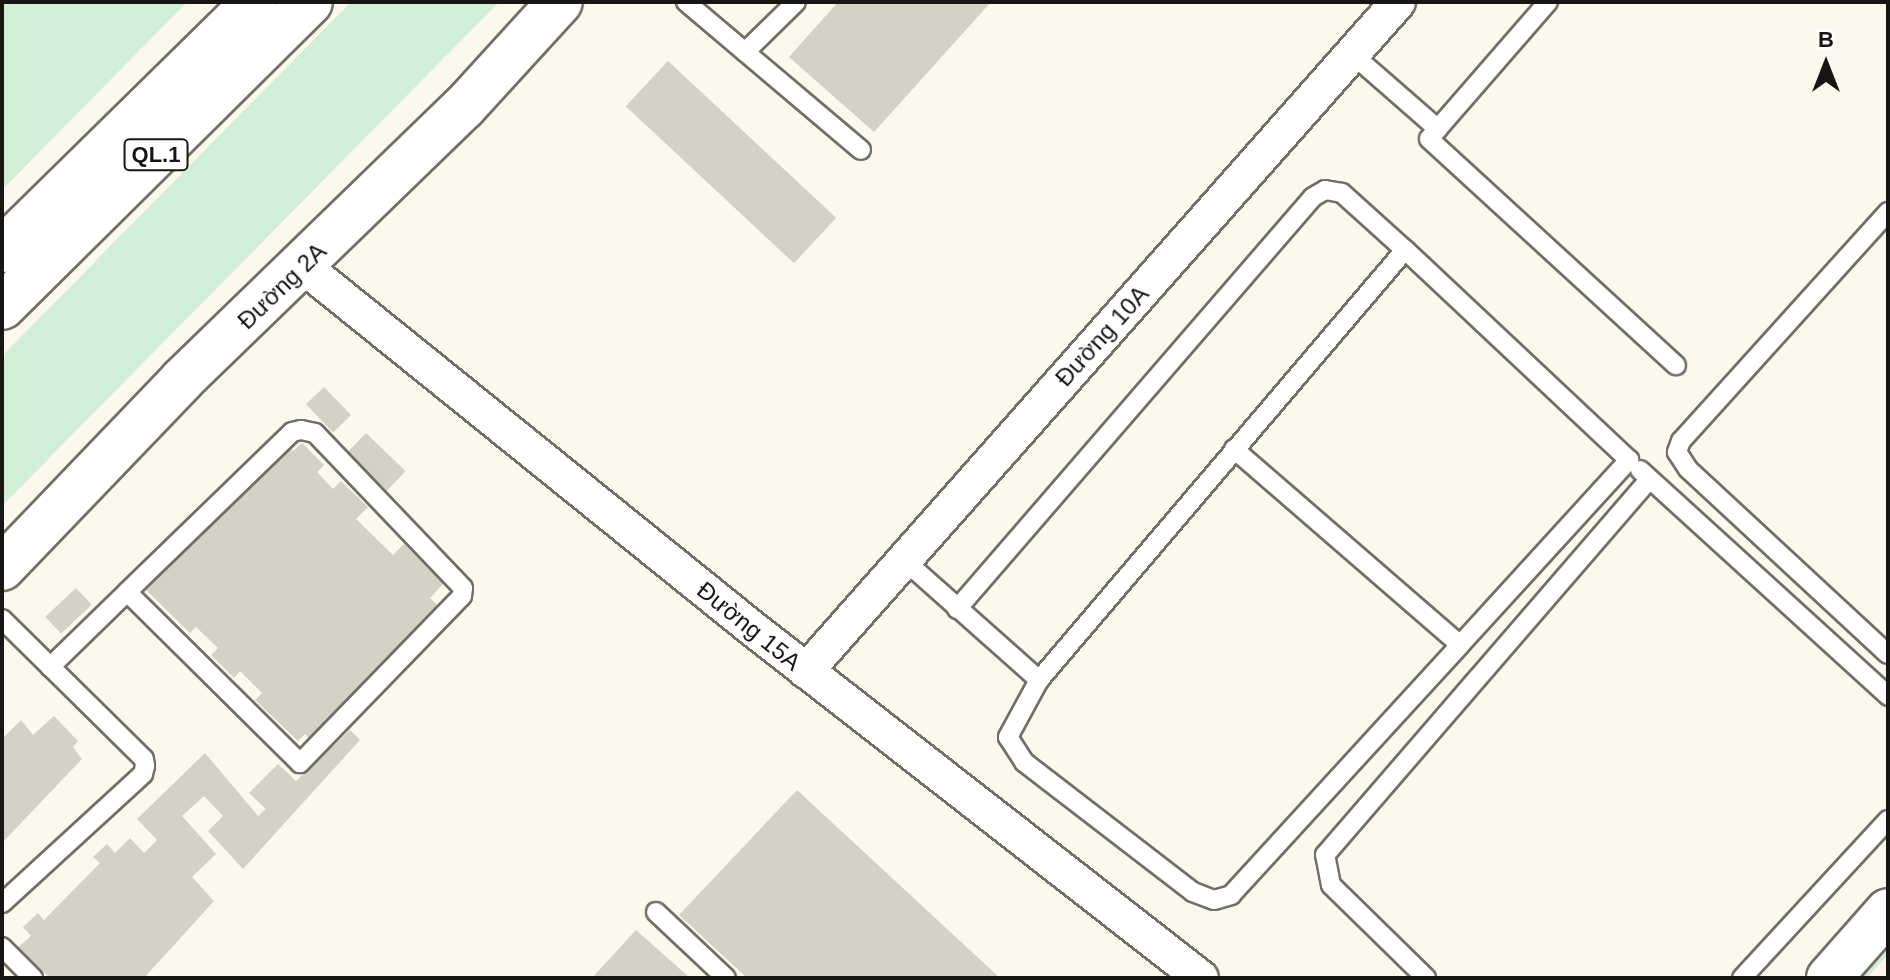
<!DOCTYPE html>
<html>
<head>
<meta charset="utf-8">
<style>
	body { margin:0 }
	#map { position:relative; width:1890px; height:980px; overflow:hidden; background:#fcf8ed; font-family:Arial,sans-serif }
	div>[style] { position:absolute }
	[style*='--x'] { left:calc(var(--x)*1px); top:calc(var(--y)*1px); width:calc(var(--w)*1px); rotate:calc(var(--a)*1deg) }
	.green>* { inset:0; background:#d1eed7 }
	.building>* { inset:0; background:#d4d1c6; transform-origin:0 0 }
	.roads { filter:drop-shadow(2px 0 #726f65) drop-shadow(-2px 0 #726f65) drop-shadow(0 2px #726f65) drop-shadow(0 -2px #726f65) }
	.lane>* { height:18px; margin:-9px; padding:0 9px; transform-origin:9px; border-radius:9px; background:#fff }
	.street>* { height:34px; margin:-17px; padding:0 17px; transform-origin:17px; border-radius:17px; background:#fff }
	.secondary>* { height:44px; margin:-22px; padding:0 22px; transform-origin:22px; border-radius:22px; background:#fff }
	.highway>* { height:44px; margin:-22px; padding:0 22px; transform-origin:22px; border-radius:22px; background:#fff }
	span { translate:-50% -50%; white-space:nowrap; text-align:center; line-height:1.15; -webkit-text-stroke:6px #fff; paint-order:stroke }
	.shield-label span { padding:2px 6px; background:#fff; border:2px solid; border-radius:6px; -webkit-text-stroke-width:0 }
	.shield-label { font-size:22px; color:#171612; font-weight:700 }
	.street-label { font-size:24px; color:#171612 }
	.frame { position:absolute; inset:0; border:4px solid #171612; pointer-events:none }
	.north { position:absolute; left:1786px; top:24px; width:80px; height:80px; -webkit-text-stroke:6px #fff; paint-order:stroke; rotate:0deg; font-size:22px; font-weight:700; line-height:32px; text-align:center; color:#171612 }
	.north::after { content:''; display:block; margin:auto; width:28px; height:36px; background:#171612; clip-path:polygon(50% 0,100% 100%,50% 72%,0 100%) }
</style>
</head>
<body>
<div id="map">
	<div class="green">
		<i style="clip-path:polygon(2px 2px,187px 2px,2px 190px)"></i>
		<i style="clip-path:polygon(351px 2px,499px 2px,2px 506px,2px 356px)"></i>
		<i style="clip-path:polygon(1888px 938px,1888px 954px,1867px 978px,1852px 978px)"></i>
	</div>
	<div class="building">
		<i style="clip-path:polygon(838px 2px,991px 2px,874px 132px,789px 57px)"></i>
		<i style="left:668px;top:61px;width:230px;height:62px;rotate:43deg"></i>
		<i style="left:324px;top:387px;width:39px;height:25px;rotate:46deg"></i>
		<i style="left:366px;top:433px;width:55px;height:28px;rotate:44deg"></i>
		<i style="clip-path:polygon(302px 443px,324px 465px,317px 472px,333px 489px,341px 481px,368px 507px,356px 519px,393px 555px,404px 544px,444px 583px,430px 598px,438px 606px,309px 738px,305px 734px,298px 741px,255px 700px,262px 693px,240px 671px,234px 678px,211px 655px,218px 648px,196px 627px,190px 633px,146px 590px,288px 446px,293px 451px)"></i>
		<i style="left:76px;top:588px;width:23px;height:42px;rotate:47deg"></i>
		<i style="clip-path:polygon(54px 716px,78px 741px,73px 747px,82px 759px,2px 843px,2px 739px,21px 720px,33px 735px)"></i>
		<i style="clip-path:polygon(350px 730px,360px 740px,243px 869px,208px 831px,223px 816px,204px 796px,182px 816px,216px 854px,192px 877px,214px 901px,144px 978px,50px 978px,18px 947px,31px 936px,23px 927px,38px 913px,44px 920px,100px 863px,93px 857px,107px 844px,115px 853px,130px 838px,144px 853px,157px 840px,137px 819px,205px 753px,258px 816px,266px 809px,249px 793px,278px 764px,296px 781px)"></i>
		<i style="clip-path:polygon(797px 790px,1000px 978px,747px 978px,679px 915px)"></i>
		<i style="clip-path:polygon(636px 930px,690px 978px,592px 978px)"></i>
	</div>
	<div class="roads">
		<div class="lane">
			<i style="--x:686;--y:2;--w:229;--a:40.2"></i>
			<i style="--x:1548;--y:2;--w:181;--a:131"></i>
			<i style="--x:1429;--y:139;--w:335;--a:42.5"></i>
			<i style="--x:745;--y:52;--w:71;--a:-44.4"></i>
			<i style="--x:1352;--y:54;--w:114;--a:41.1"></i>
			<i style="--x:1888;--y:212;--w:309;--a:132.1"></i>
			<i style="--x:1681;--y:441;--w:12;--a:110"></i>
			<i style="--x:1677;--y:452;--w:20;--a:57"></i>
			<i style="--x:1688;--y:469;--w:272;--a:42.8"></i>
			<i style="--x:1234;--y:449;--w:299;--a:40.9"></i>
			<i style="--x:1460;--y:645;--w:251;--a:-47.6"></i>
			<i style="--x:1629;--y:460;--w:307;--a:-136.8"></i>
			<i style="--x:1640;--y:470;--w:336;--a:42.3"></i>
			<i style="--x:904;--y:560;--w:181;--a:41.6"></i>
			<i style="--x:957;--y:609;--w:544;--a:-49.17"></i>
			<i style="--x:1313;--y:197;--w:14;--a:-30"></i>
			<i style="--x:1325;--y:190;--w:17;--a:10"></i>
			<i style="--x:1342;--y:193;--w:85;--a:42.1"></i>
			<i style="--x:1405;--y:250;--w:565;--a:130.4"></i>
			<i style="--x:1039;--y:680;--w:65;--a:118.5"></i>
			<i style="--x:1008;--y:737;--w:30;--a:57"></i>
			<i style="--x:1024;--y:762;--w:213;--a:37.6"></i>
			<i style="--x:1193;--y:892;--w:22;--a:21"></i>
			<i style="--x:1214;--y:900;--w:18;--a:-16"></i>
			<i style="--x:1231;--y:895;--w:339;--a:-47.5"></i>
			<i style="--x:2;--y:619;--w:199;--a:44.6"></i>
			<i style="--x:144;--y:759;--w:7;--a:82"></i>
			<i style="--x:145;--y:766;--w:8;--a:104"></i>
			<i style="--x:143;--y:774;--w:191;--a:137.5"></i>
			<i style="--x:50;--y:667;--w:107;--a:-44.2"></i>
			<i style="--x:127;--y:592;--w:230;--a:-44.1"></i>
			<i style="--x:292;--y:432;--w:9;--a:-13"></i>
			<i style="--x:301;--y:430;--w:14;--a:12"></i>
			<i style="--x:315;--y:433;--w:214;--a:46.3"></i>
			<i style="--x:463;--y:588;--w:8;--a:97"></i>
			<i style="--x:462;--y:596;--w:233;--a:134.1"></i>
			<i style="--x:300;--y:763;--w:243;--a:-135.3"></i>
			<i style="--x:656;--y:912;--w:96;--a:43.3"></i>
			<i style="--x:2;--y:947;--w:44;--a:45"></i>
			<i style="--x:1426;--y:978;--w:133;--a:-135.6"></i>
			<i style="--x:1331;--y:885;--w:31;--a:-101"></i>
			<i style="--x:1325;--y:855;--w:496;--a:-49.2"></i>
			<i style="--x:1742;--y:978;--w:215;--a:-47.3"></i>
		</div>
		<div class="street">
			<i style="--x:303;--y:266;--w:572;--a:38.89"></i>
			<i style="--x:748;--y:625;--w:574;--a:37.93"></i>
			<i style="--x:806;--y:671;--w:893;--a:-48.49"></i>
		</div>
		<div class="secondary">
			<i style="--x:2;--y:568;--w:260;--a:-46.2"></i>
			<i style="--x:182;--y:380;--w:392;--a:-44.1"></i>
			<i style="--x:464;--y:107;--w:142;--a:-47.6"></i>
			<i style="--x:1829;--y:978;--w:89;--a:-48.6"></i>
		</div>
		<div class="highway">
			<i style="--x:2;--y:250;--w:354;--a:-44.5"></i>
			<i style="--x:2;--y:307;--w:433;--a:-44.7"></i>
		</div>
	</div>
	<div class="shield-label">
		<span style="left:156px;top:155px">QL.1</span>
	</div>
	<div class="street-label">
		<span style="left:282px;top:286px;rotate:-44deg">Đường 2A</span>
		<span style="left:1102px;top:336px;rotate:-48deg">Đường 10A</span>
		<span style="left:749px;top:626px;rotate:39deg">Đường 15A</span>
	</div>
	<div class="frame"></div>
	<div class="north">B</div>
</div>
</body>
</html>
